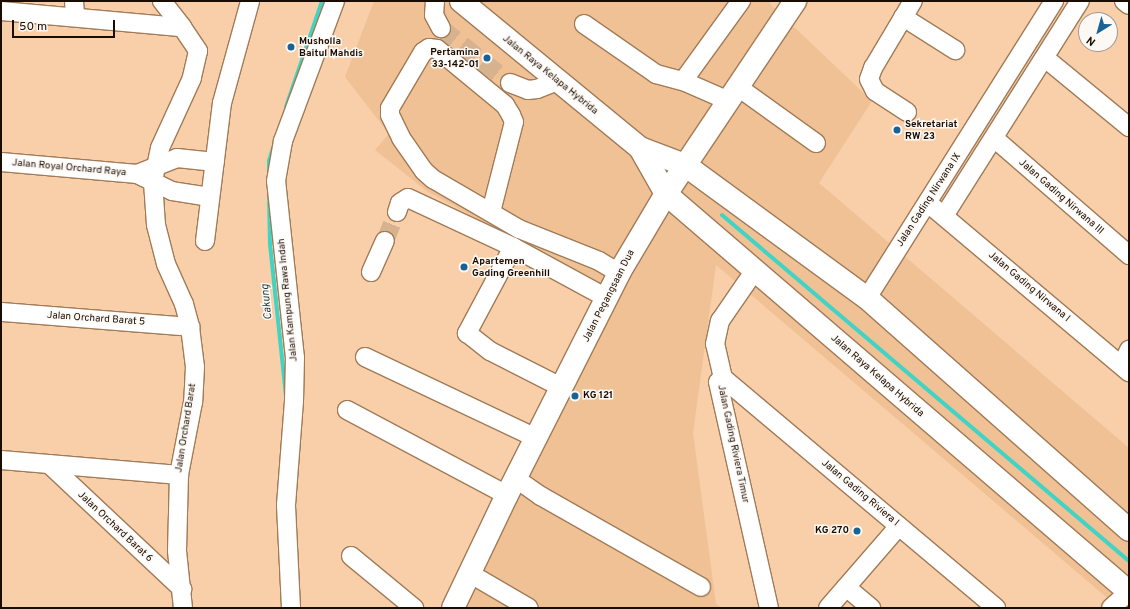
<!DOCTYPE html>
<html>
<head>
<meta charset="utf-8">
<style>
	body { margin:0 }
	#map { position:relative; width:1130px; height:609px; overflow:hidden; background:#f8cfa8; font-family:Overpass,sans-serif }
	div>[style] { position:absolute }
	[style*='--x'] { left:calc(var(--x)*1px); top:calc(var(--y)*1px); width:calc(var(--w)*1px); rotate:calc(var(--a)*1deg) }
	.built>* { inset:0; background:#f0c195 }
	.stream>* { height:4px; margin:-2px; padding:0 2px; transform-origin:2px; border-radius:2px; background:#41d3c4 }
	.minor-tunnel>* { height:18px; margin-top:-9px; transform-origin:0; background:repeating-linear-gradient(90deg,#d7b28f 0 18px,transparent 0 27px) }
	.roads { filter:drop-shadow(1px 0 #a17b57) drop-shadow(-1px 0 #a17b57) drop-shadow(0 1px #a17b57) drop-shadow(0 -1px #a17b57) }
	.minor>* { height:18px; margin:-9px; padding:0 9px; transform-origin:9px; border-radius:9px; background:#fff }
	.major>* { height:22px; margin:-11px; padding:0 11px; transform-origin:11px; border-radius:11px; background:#fff }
	.dots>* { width:11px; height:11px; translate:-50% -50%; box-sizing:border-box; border:2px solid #fcf8f4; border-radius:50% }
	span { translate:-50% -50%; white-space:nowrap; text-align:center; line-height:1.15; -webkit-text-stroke:3px #fcf8f4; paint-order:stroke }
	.poi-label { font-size:10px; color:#1a0c01; font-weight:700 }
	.left { translate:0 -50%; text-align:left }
	.right { translate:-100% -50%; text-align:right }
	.street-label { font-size:10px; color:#1a0c01 }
	.water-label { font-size:11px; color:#1a3834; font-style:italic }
	.frame { position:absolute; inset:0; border:2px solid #1a0c01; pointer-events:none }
	.north { position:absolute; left:1078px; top:12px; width:40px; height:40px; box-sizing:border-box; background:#fcf8f4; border:1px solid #a29a93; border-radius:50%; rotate:217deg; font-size:11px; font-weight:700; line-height:16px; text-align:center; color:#1a0c01 }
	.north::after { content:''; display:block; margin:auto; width:14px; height:18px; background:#196296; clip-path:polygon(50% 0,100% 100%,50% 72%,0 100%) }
	.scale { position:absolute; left:12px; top:20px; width:103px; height:18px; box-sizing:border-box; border:2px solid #1a0c01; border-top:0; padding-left:5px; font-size:12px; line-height:14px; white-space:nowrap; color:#1a0c01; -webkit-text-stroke:3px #fcf8f4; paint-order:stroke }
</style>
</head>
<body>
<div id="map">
	<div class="built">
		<i style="clip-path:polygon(374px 1px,771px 1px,770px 4px,872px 101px,819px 183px,1129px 448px,1129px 608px,1111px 608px,1112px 602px,716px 265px,693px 433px,716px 604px,722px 608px,464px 608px,613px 293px,428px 192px,375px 150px,389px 134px,345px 77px)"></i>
	</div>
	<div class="stream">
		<i style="--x:286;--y:107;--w:112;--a:-71.2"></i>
		<i style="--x:269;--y:174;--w:13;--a:-90"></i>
		<i style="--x:269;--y:161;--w:14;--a:-73"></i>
		<i style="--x:269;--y:193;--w:51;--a:88.9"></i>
		<i style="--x:270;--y:244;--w:154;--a:84"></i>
		<i style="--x:722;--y:215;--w:534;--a:40.37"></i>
	</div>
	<div class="minor-tunnel">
		<i style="--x:441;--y:28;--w:88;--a:38.6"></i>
		<i style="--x:385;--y:241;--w:31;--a:-68"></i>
	</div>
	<div class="roads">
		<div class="minor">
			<i style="--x:74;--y:1;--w:16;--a:86"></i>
			<i style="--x:162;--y:1;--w:33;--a:52"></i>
			<i style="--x:435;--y:1;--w:14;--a:94"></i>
			<i style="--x:434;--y:15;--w:15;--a:62"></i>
			<i style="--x:1124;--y:1;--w:6;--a:39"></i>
			<i style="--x:1;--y:11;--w:182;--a:5.1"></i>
			<i style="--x:182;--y:27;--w:29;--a:56"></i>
			<i style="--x:198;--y:51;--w:28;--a:103"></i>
			<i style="--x:192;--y:78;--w:77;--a:114.6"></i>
			<i style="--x:160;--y:148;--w:35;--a:102"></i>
			<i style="--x:153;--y:182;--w:43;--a:86"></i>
			<i style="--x:156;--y:225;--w:40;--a:75.6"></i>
			<i style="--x:166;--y:264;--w:44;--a:65.8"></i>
			<i style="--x:184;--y:304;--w:24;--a:75"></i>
			<i style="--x:190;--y:327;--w:40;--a:82.9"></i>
			<i style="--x:195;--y:367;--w:35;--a:93"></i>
			<i style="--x:193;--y:402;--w:74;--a:100.9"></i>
			<i style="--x:179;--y:475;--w:76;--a:91.5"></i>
			<i style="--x:177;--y:551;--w:57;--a:84"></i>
			<i style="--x:903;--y:17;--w:62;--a:32.4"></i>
			<i style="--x:584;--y:24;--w:88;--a:34.8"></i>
			<i style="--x:656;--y:74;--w:28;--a:15"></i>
			<i style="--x:683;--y:81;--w:50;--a:23.5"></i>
			<i style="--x:1045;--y:58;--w:109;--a:39.4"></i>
			<i style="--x:683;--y:81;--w:99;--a:-54.1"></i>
			<i style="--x:510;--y:83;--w:19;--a:21"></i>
			<i style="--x:528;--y:90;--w:9;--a:-6"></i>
			<i style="--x:537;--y:89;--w:22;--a:-21"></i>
			<i style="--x:738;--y:87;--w:96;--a:35.7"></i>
			<i style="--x:907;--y:112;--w:38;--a:-147"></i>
			<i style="--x:875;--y:91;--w:13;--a:-117"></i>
			<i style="--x:869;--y:79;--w:12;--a:-70"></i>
			<i style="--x:873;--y:68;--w:78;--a:-59.2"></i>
			<i style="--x:994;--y:138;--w:179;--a:40.9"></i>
			<i style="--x:1;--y:162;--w:137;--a:5"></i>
			<i style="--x:210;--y:197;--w:38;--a:-171"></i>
			<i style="--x:172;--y:191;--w:39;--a:-154"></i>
			<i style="--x:137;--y:174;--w:43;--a:-21.8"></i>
			<i style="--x:177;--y:158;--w:38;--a:6"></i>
			<i style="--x:928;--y:203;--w:263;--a:40.1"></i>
			<i style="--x:397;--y:212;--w:9;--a:-72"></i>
			<i style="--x:400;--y:203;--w:9;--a:-32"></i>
			<i style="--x:408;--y:198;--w:116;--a:25"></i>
			<i style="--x:513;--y:247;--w:107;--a:28.5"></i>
			<i style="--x:491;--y:212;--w:93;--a:-75.7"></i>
			<i style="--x:514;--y:122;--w:8;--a:-113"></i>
			<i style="--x:511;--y:115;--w:12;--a:-121"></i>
			<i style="--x:505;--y:105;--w:88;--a:-140.5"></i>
			<i style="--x:437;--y:49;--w:8;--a:-173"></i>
			<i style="--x:429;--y:48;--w:7;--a:146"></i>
			<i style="--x:423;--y:52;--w:65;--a:120.5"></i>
			<i style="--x:390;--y:108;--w:7;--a:90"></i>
			<i style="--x:390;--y:115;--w:25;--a:64"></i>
			<i style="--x:401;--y:138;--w:40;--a:55.1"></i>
			<i style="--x:424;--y:171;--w:12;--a:42"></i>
			<i style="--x:433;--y:179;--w:99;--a:30.2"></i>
			<i style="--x:519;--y:229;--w:86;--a:21.8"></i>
			<i style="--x:599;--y:261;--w:23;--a:31"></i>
			<i style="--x:944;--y:216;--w:254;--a:-57.7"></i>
			<i style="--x:205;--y:241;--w:139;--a:-83"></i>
			<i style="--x:222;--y:103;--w:106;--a:-74.6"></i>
			<i style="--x:513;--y:247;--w:98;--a:118.1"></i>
			<i style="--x:467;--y:333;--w:29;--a:38"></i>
			<i style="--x:490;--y:351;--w:82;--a:26.9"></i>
			<i style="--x:371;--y:272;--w:34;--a:-66"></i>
			<i style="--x:867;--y:298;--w:351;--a:-57.8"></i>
			<i style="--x:1;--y:312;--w:190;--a:4.5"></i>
			<i style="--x:365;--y:357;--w:189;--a:25.3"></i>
			<i style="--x:1122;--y:365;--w:17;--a:-65"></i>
			<i style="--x:723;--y:378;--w:357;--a:40.1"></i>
			<i style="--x:723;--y:378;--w:6;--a:141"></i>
			<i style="--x:718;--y:382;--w:232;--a:77.3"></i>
			<i style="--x:723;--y:378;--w:35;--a:-103"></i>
			<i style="--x:715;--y:344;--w:24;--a:-78"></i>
			<i style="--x:720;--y:321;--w:62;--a:-55.5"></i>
			<i style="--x:347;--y:410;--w:181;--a:28"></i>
			<i style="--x:1;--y:460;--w:179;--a:4.8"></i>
			<i style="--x:49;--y:464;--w:183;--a:43.2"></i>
			<i style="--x:515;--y:478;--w:32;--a:35"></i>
			<i style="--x:541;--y:496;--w:184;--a:29.6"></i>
			<i style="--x:351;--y:556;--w:82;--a:39.5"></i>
			<i style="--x:469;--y:573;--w:69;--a:30.3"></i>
			<i style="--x:846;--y:587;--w:33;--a:40"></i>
			<i style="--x:291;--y:608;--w:103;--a:-92.8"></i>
			<i style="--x:286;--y:505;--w:104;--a:-85.6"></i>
			<i style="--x:294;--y:401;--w:43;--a:-88.7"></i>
			<i style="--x:295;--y:358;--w:178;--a:-96.1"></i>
			<i style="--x:276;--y:181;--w:41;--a:-80.1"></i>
			<i style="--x:283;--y:141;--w:149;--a:-69.6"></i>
			<i style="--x:828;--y:608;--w:108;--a:-49.1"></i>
			<i style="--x:1111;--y:608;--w:24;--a:-42"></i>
		</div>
		<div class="major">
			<i style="--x:461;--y:1;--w:232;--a:39.4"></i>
			<i style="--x:640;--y:148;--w:48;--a:20.7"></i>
			<i style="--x:685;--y:165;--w:225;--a:36.2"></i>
			<i style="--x:867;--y:298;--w:350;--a:41.5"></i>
			<i style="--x:640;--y:148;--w:53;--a:60.5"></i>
			<i style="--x:666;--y:194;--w:611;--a:40.68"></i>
			<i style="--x:453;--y:608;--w:125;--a:-64.5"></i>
			<i style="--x:507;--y:495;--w:249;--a:-63.2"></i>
			<i style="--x:619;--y:273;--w:92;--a:-59.3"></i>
			<i style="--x:666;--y:194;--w:232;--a:-56.2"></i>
		</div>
	</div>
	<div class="dots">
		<i style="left:291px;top:47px;background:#196296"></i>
		<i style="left:487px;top:58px;background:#196296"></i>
		<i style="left:897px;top:130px;background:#196296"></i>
		<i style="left:464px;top:267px;background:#196296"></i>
		<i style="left:575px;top:396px;background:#196296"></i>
		<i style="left:857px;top:531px;background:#196296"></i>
	</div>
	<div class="poi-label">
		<span class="left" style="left:299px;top:47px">Musholla<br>Baitul Mahdis</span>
		<span class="right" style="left:479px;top:58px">Pertamina<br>33-142-01</span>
		<span class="left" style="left:905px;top:130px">Sekretariat<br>RW 23</span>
		<span class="left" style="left:472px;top:267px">Apartemen<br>Gading Greenhill</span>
		<span class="left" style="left:583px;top:396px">KG 121</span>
		<span class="right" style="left:849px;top:531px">KG 270</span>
	</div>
	<div class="street-label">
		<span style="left:550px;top:75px;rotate:39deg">Jalan Raya Kelapa Hybrida</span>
		<span style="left:69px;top:168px;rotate:5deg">Jalan Royal Orchard Raya</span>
		<span style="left:1061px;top:197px;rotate:41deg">Jalan Gading Nirwana III</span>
		<span style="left:929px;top:200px;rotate:-57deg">Jalan Gading Nirwana IX</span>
		<span style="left:1029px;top:287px;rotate:40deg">Jalan Gading Nirwana I</span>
		<span style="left:609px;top:296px;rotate:-63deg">Jalan Pegangsaan Dua</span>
		<span style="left:288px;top:300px;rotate:-96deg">Jalan Kampung Rawa Indah</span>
		<span style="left:96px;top:319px;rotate:4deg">Jalan Orchard Barat 5</span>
		<span style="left:877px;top:376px;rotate:41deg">Jalan Raya Kelapa Hybrida</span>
		<span style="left:186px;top:428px;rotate:-81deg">Jalan Orchard Barat</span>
		<span style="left:733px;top:444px;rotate:78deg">Jalan Gading Riviera Timur</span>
		<span style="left:860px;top:493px;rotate:40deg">Jalan Gading Riviera I</span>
		<span style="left:115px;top:527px;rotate:43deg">Jalan Orchard Barat 6</span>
	</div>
	<div class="water-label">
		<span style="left:267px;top:302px;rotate:-96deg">Cakung</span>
	</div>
	<div class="frame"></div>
	<div class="north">N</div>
	<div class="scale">50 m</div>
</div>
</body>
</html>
